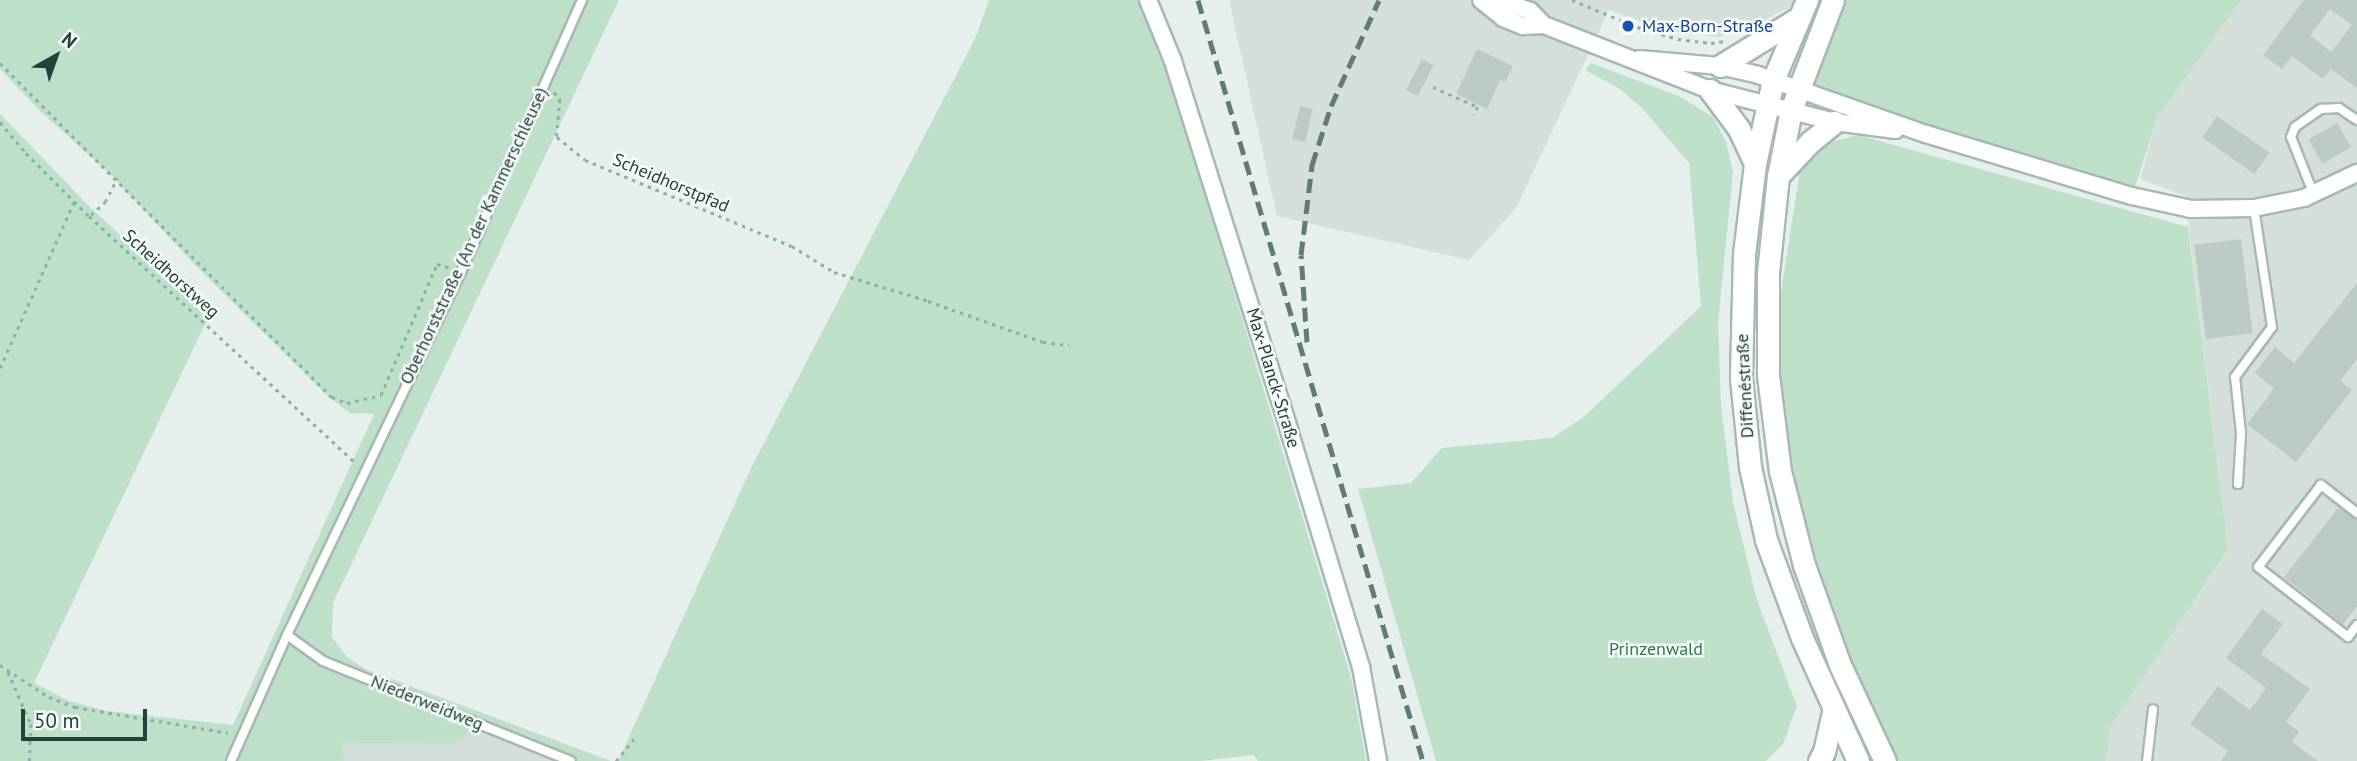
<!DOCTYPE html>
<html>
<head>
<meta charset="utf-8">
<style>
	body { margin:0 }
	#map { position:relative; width:2357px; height:761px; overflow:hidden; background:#e6efeb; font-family:"PT Sans",sans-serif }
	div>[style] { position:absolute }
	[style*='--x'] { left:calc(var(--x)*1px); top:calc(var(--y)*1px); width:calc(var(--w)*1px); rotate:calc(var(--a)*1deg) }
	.built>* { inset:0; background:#d4dfda }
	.green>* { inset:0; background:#bfe0c8 }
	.building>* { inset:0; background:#bbcac4; transform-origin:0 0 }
	.path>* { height:2.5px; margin-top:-1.25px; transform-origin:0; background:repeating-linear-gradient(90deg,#86b3a5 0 3.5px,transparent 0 8.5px) }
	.roads { filter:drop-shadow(2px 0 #a8b8b2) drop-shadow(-2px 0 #a8b8b2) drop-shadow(0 2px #a8b8b2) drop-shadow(0 -2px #a8b8b2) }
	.lane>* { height:8px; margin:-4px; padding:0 4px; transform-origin:4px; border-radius:4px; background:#fff }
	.street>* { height:16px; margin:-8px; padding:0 8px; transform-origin:8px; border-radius:8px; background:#fff }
	.secondary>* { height:21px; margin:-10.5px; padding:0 10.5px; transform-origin:10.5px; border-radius:10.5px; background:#fff }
	.rail>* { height:5px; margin-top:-2.5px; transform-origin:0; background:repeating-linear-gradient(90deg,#5f7d75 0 14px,transparent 0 21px) }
	.dots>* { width:19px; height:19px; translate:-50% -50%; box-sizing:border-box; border:4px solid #f7fbf9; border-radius:50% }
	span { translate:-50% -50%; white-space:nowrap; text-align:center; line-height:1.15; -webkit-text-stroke:5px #f7fbf9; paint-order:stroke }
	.transit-label { font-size:18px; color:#164399 }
	.left { translate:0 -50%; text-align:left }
	.street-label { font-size:18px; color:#24423a }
	.park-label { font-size:18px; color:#2d7a4b }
	.north { position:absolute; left:21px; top:21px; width:70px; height:70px; -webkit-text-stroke:5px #f7fbf9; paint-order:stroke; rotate:40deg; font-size:19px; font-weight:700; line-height:28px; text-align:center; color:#24423a }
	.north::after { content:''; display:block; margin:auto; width:24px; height:32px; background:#24423a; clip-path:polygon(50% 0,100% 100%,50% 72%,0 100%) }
	.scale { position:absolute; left:21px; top:709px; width:126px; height:32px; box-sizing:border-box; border:4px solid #24423a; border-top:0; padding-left:9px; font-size:21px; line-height:24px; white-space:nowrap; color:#24423a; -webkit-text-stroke:5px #f7fbf9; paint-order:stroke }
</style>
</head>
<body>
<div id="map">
	<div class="built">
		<i style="clip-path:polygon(1229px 0,1804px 0,1758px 23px,1719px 37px,1667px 31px,1609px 10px,1516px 208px,1469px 260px,1277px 216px)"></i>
		<i style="clip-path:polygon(2238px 0,2357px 0,2357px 761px,2106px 761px,2110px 728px,2228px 549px,2185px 196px,2140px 179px,2158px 116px)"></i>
		<i style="clip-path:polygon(480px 730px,558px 761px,344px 761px,343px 743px,453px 744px)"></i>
	</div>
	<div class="green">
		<i style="clip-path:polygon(0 0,619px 0,333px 603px,332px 637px,347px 657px,365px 669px,611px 761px,558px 761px,480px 730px,454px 744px,343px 743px,344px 761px,0 761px,0 114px,88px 205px,208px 318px,34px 683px,69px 701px,107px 711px,233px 725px,374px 414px,350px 413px,330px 398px,199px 269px,109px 173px,42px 113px,0 69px)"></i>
		<i style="clip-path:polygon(989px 0,1137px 0,1171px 84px,1351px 677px,1366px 761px,1258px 761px,1254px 755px,1201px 761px,618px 761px,751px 468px,975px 39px)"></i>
		<i style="clip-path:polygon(1833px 0,2241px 0,2158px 116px,2132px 196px,1799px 90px)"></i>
		<i style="clip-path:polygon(1591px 63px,1681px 97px,1713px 117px,1726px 142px,1733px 172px,1718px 323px,1721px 406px,1733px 502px,1757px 600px,1797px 706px,1783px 744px,1766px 761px,1436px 761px,1358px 489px,1411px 483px,1442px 448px,1552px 438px,1585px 416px,1701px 306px,1689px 163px,1642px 108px,1620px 89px,1585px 70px)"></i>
		<i style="clip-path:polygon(1858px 135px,2188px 227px,2228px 549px,2110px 728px,2106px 761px,1896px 761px,1863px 693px,1823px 592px,1801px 521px,1783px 434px,1775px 331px,1800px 170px,1820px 145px)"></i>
	</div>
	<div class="building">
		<i style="clip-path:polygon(evenodd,2304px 0,2357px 0,2357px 88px,2331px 69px,2323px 79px,2292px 56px,2282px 69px,2263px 55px,2304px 0,2330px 9px,2352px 25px,2331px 52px,2310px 35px,2330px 9px)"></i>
		<i style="clip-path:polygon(1477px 49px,1513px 66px,1505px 82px,1500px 80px,1487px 109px,1456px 94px)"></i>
		<i style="left:1422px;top:59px;width:13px;height:35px;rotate:27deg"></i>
		<i style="left:1300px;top:106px;width:13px;height:34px;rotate:13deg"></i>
		<i style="left:2217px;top:116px;width:64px;height:26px;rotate:35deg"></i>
		<i style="left:2337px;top:123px;width:28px;height:33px;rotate:60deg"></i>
		<i style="left:2241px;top:239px;width:95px;height:47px;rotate:83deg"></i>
		<i style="clip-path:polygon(2357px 283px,2357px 359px,2340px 381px,2352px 390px,2296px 462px,2247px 424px,2274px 389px,2255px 373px,2275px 347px,2294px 363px)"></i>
		<i style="clip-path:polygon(2338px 508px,2357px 519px,2357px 606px,2343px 624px,2284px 577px)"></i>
		<i style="clip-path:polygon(2262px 609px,2283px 624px,2261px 654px,2310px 689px,2286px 722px,2299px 732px,2292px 742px,2318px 761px,2221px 761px,2228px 751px,2190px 724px,2218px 686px,2250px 710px,2266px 688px,2226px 658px)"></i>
	</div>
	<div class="path">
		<i style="--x:1572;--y:0;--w:70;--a:22.6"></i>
		<i style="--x:1637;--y:27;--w:43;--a:16.3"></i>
		<i style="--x:1678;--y:39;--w:33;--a:7"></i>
		<i style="--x:1711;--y:43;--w:14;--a:-8"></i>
		<i style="--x:0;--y:63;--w:471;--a:45.2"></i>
		<i style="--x:332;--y:397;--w:16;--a:22"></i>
		<i style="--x:347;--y:403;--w:35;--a:-13"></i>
		<i style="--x:381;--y:395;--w:142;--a:-66.9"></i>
		<i style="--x:437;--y:264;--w:15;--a:16"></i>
		<i style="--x:1433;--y:87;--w:49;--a:24"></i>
		<i style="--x:1478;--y:107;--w:9;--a:117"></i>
		<i style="--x:554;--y:92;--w:9;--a:49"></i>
		<i style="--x:560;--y:99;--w:38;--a:95"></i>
		<i style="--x:557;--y:137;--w:36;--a:39"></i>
		<i style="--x:585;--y:160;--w:224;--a:22.6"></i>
		<i style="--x:792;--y:246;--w:49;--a:31.8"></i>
		<i style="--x:834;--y:272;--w:98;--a:17.1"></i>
		<i style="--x:928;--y:301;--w:122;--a:19.6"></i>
		<i style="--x:1043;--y:342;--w:26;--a:7"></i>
		<i style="--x:0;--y:122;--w:40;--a:50"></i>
		<i style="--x:26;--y:153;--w:89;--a:45"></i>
		<i style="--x:89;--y:216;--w:365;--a:42.8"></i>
		<i style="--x:91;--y:215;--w:19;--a:-43"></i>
		<i style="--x:105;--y:202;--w:27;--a:-63"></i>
		<i style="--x:0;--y:368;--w:182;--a:-66"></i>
		<i style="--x:0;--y:665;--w:59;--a:33.1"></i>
		<i style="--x:49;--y:697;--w:28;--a:21"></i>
		<i style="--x:75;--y:707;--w:155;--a:9.6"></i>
		<i style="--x:8;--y:672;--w:57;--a:66.1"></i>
		<i style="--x:31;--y:724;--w:37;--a:92"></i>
		<i style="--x:616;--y:761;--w:28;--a:-51"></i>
	</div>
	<div class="roads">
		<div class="lane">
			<i style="--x:2314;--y:195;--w:62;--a:-111.6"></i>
			<i style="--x:2291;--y:137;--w:11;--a:-68"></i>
			<i style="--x:2295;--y:127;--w:32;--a:-35"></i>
			<i style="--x:2321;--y:109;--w:18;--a:-3"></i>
			<i style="--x:2339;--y:108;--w:22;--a:34"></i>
			<i style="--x:2238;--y:484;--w:51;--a:-86.6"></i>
			<i style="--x:2241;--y:433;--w:56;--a:-96.1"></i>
			<i style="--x:2235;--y:377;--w:62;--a:-53.5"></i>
			<i style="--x:2272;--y:327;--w:120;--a:-98.6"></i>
			<i style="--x:2357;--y:513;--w:46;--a:-142.1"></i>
			<i style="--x:2321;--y:485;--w:103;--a:127.5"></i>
			<i style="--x:2258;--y:567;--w:114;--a:37.9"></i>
			<i style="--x:2348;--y:637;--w:15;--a:-53"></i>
			<i style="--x:287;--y:635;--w:44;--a:35.8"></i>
			<i style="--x:323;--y:661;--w:267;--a:22"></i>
			<i style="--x:231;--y:761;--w:138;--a:-66"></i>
			<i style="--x:287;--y:635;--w:403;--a:-64.4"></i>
			<i style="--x:461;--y:272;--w:298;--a:-66"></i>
			<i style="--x:2147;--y:761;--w:52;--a:-83.4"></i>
		</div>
		<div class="street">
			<i style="--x:1148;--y:0;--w:66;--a:67.7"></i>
			<i style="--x:1173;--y:61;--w:387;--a:72.5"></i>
			<i style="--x:1289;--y:430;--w:248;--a:73.1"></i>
			<i style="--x:1361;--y:667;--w:96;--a:79.7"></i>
			<i style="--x:1481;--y:0;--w:28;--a:39"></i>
			<i style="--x:1503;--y:18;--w:22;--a:22"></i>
			<i style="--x:1523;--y:26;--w:21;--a:-3"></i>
			<i style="--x:1497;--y:0;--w:35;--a:18"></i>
			<i style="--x:1530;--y:11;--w:20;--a:45"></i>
			<i style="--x:1544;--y:25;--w:178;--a:21.4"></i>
			<i style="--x:1710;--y:90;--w:129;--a:14.4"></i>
			<i style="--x:1835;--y:122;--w:61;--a:7.6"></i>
			<i style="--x:1639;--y:59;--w:81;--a:4.9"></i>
			<i style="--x:1720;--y:66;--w:39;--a:13"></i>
			<i style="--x:1758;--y:75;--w:178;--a:19.4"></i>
			<i style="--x:1926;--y:134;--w:215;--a:16.8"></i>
			<i style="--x:2132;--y:196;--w:60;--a:12.4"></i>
			<i style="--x:2191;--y:209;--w:63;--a:-0.9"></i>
			<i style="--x:2254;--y:208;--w:51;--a:-11.3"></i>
			<i style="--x:2304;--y:198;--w:59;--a:-25.3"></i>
		</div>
		<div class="secondary">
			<i style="--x:1807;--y:0;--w:87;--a:113"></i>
			<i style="--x:1773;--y:80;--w:86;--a:102.1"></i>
			<i style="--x:1755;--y:164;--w:90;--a:97"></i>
			<i style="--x:1744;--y:253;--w:125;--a:91.4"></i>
			<i style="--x:1741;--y:378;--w:89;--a:84.2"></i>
			<i style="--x:1750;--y:467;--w:75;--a:77.6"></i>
			<i style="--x:1766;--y:540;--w:104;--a:69.8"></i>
			<i style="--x:1802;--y:638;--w:135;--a:65.5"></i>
			<i style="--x:1833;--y:0;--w:118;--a:110.9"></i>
			<i style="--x:1791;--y:110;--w:67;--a:101.1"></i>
			<i style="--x:1778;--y:176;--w:98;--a:95.9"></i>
			<i style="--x:1768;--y:273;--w:102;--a:90"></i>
			<i style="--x:1768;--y:375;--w:97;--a:82.9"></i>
			<i style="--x:1780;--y:471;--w:97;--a:75.7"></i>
			<i style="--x:1804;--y:565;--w:106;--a:70.2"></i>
			<i style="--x:1840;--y:665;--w:106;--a:64.9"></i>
			<i style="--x:1720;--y:66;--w:94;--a:-31.5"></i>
			<i style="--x:1710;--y:90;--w:49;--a:53.4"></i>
			<i style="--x:1739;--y:129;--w:38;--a:65"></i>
			<i style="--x:1778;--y:176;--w:47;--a:-46.7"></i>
			<i style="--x:1810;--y:142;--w:32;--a:-39"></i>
			<i style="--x:1819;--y:761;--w:10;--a:-61"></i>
			<i style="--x:1824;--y:752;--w:41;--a:-77.3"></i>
		</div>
	</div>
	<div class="rail">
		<i style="--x:1198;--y:0;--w:794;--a:73.53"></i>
		<i style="--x:1307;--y:342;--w:87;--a:-93.9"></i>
		<i style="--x:1301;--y:255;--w:91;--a:-83"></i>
		<i style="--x:1312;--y:165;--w:62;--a:-72.1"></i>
		<i style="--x:1331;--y:106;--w:116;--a:-65.6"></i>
	</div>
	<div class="dots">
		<i style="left:1628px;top:26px;background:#1a4fb4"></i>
	</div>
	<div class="transit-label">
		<span class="left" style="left:1642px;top:26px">Max-Born-Straße</span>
	</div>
	<div class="street-label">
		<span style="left:671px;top:183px;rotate:23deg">Scheidhorstpfad</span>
		<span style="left:474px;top:236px;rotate:-65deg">Oberhorststraße (An der Kammerschleuse)</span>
		<span style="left:171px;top:274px;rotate:42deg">Scheidhorstweg</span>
		<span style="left:1273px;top:378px;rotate:73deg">Max-Planck-Straße</span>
		<span style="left:1745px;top:386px;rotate:-93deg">Diffenéstraße</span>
		<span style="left:427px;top:703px;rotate:22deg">Niederweidweg</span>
	</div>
	<div class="park-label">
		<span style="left:1656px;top:649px">Prinzenwald</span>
	</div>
	<div class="north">N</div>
	<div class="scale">50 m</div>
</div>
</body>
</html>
